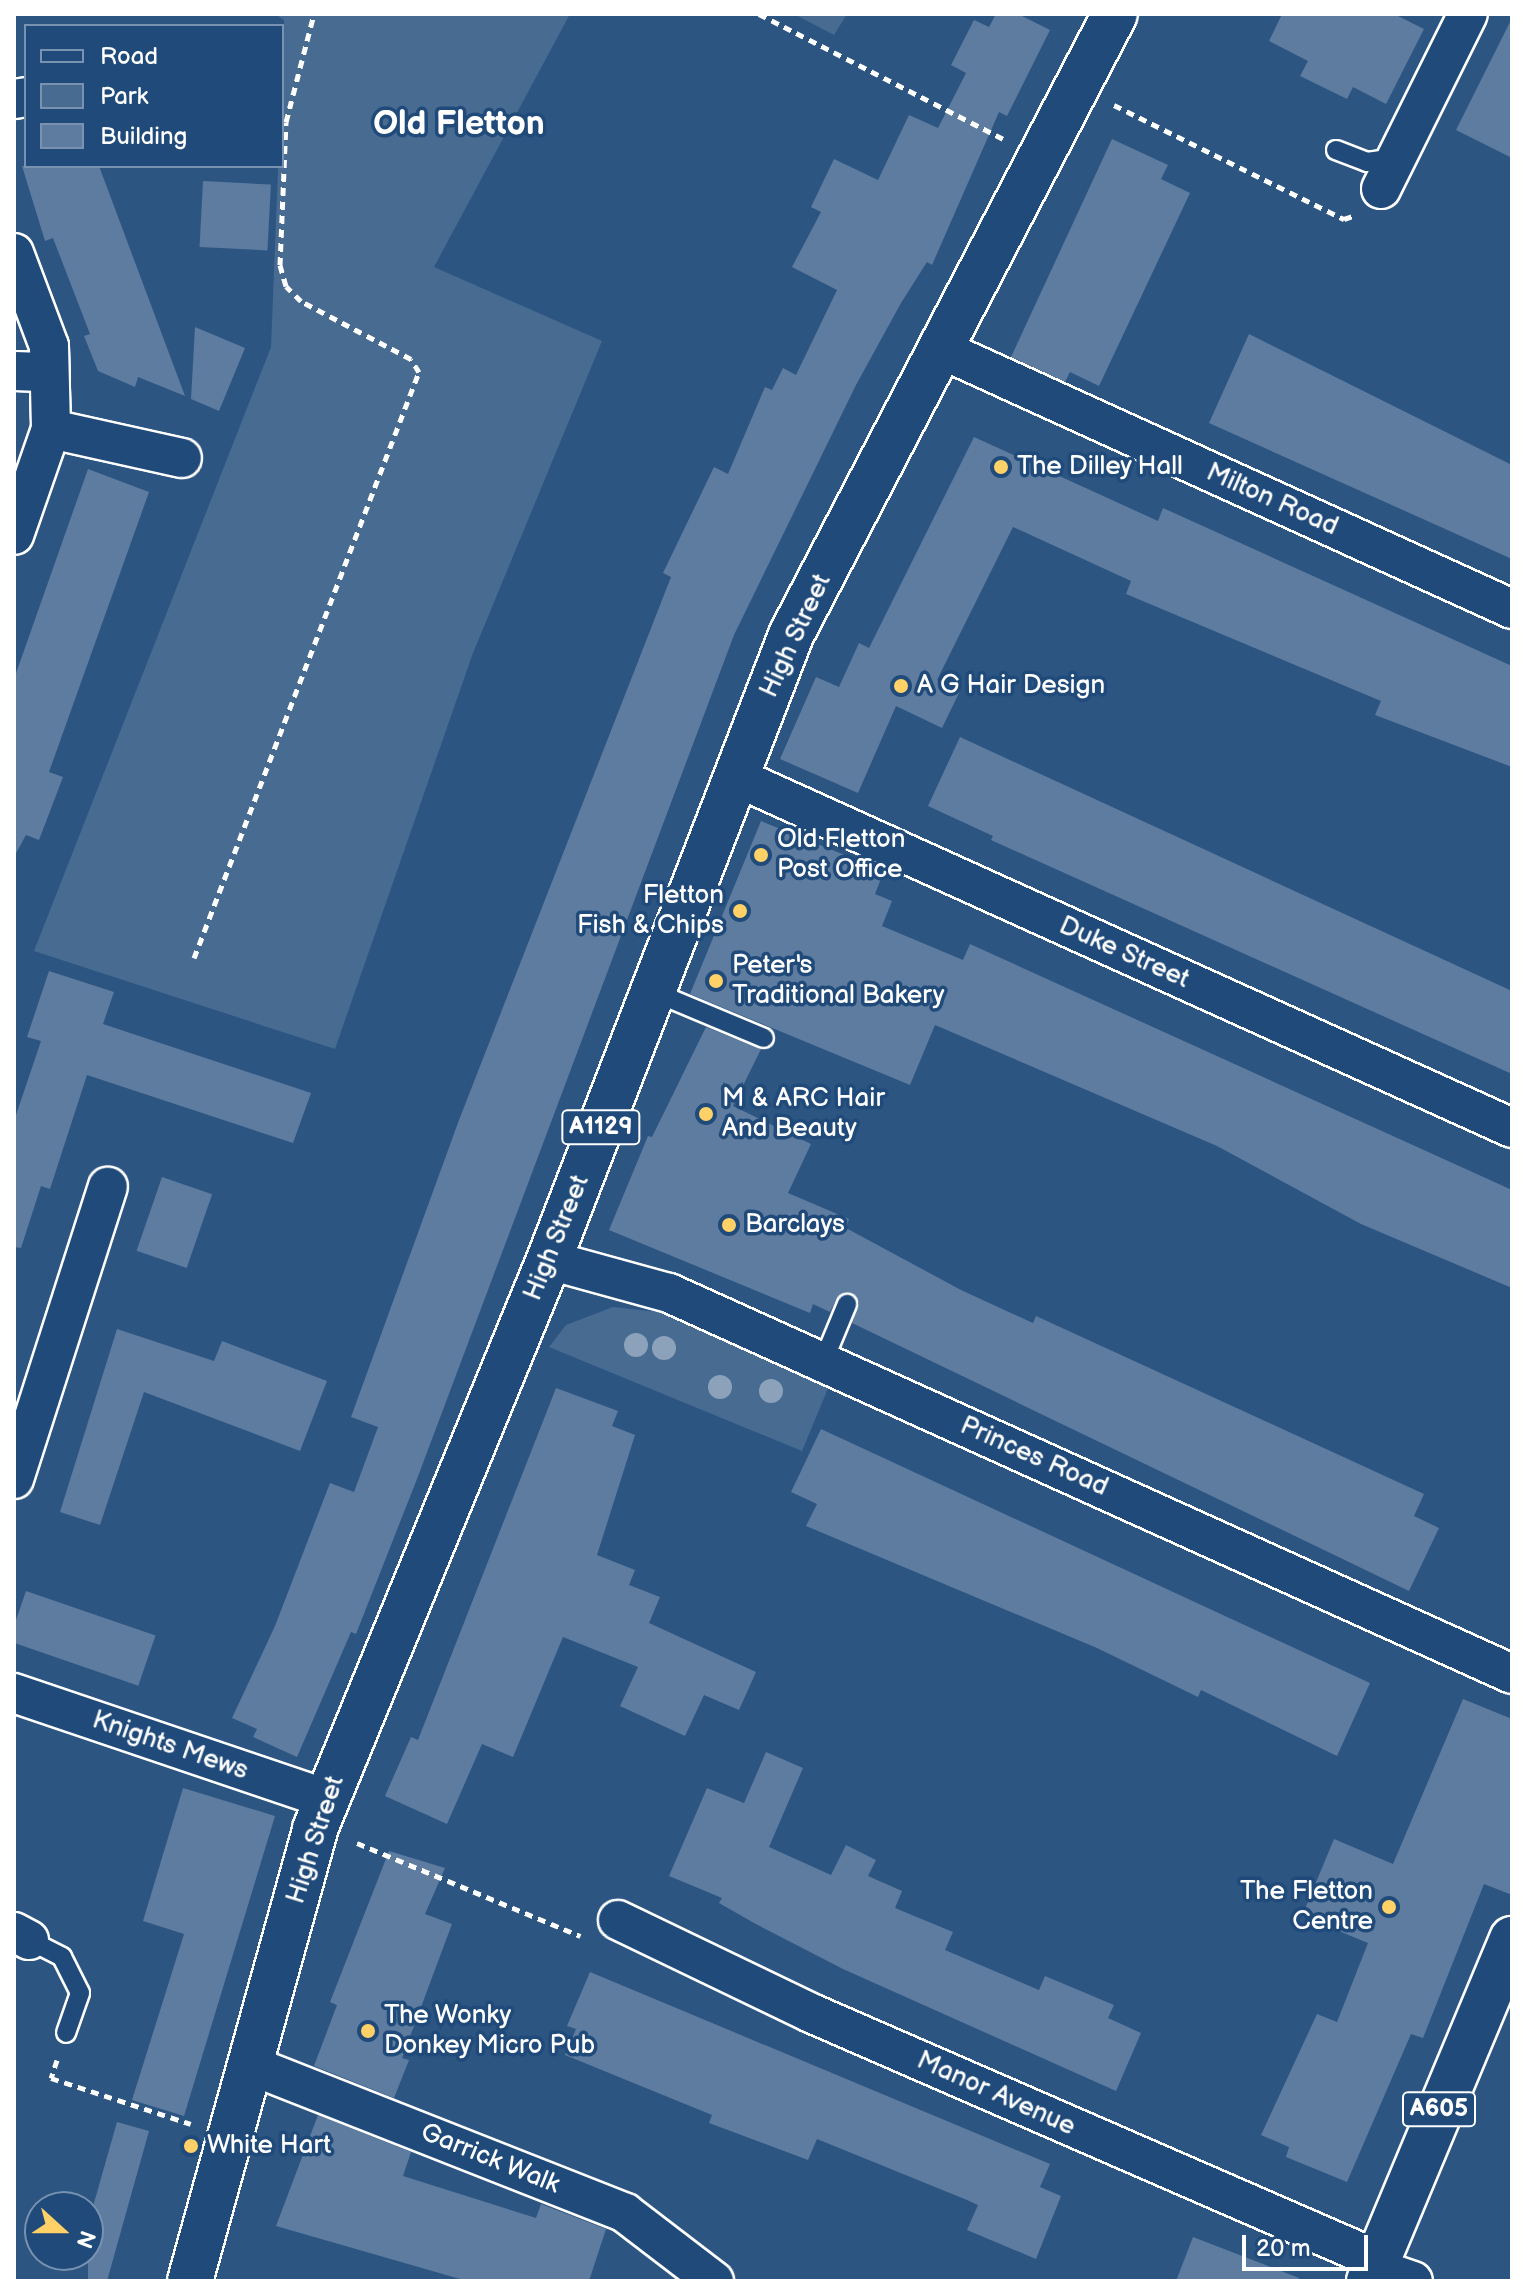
<!DOCTYPE html>
<html>
<head>
<meta charset="utf-8">
<style>
	body { margin:0 }
	#map { position:relative; width:1526px; height:2295px; overflow:hidden; background:#2c5582; font-family:"Balsamiq Sans",sans-serif }
	div>[style] { position:absolute }
	[style*='--x'] { left:calc(var(--x)*1px); top:calc(var(--y)*1px); width:calc(var(--w)*1px); rotate:calc(var(--a)*1deg) }
	.green>* { inset:0; background:#486b92 }
	.building>* { inset:0; background:#5e7c9f; transform-origin:0 0 }
	.path>* { height:5px; margin-top:-2.5px; transform-origin:0; background:repeating-linear-gradient(90deg,#fff 0 8px,transparent 0 14px) }
	.roads { filter:drop-shadow(2px 0 #fff) drop-shadow(-2px 0 #fff) drop-shadow(0 2px #fff) drop-shadow(0 -2px #fff) }
	.service>* { height:18px; margin:-9px; padding:0 9px; transform-origin:9px; border-radius:9px; background:#1f4a7a }
	.minor>* { height:38px; margin:-19px; padding:0 19px; transform-origin:19px; border-radius:19px; background:#1f4a7a }
	.primary>* { height:44px; margin:-22px; padding:0 22px; transform-origin:22px; border-radius:22px; background:#1f4a7a }
	.trees>* { width:24px; height:24px; margin:-12px; border-radius:50%; background:#8ca2bb }
	.dots>* { width:22px; height:22px; translate:-50% -50%; box-sizing:border-box; border:4px solid #1f4a7a; border-radius:50% }
	span { translate:-50% -50%; white-space:nowrap; text-align:center; line-height:1.15; -webkit-text-stroke:7px #1f4a7a; paint-order:stroke }
	.shield-label span { padding:2px 6px; background:#1f4a7a; border:2px solid; border-radius:6px; -webkit-text-stroke-width:0 }
	.shield-label { font-size:24px; color:#fff; font-weight:700 }
	.poi-label { font-size:26px; color:#fff }
	.left { translate:0 -50%; text-align:left }
	.right { translate:-100% -50%; text-align:right }
	.street-label { font-size:26px; color:#fff }
	.district-label { font-size:34px; color:#fff; font-weight:700 }
	.frame { position:absolute; inset:0; border:16px solid #fff; pointer-events:none }
	.legend { position:absolute; left:24px; top:24px; width:260px; height:144px; box-sizing:border-box; background:#1f4a7a; border:2px solid #7992af; margin:0; padding:10px 14px; list-style:none; font-size:24px; color:#fff }
	.legend li { display:flex; align-items:center; gap:16px; height:40px }
	.legend b { width:40px; border:2px solid #7992af }
	.north { position:absolute; left:24px; top:2191px; width:80px; height:80px; box-sizing:border-box; background:#1f4a7a; border:2px solid #7992af; border-radius:50%; rotate:111deg; font-size:22px; font-weight:700; line-height:32px; text-align:center; color:#fff }
	.north::after { content:''; display:block; margin:auto; width:28px; height:36px; background:#ffd166; clip-path:polygon(50% 0,100% 100%,50% 72%,0 100%) }
	.scale { position:absolute; left:1242px; top:2235px; width:126px; height:36px; box-sizing:border-box; border:4px solid #fff; border-top:0; padding-left:10px; font-size:24px; line-height:28px; white-space:nowrap; color:#fff; -webkit-text-stroke:6px #1f4a7a; paint-order:stroke }
</style>
</head>
<body>
<div id="map">
	<div class="green">
		<i style="clip-path:polygon(275px 14px,570px 14px,434px 267px,602px 341px,473px 653px,335px 1049px,34px 951px,271px 347px,284px 20px)"></i>
		<i style="clip-path:polygon(794px 14px,847px 14px,834px 35px)"></i>
		<i style="clip-path:polygon(613px 1307px,658px 1312px,829px 1386px,802px 1451px,549px 1347px,566px 1325px)"></i>
	</div>
	<div class="building">
		<i style="clip-path:polygon(996px 14px,1018px 14px,1050px 30px,1007px 116px,999px 112px,932px 265px,927px 262px,901px 303px,856px 385px,734px 635px,417px 1479px,356px 1634px,351px 1632px,297px 1757px,253px 1737px,257px 1729px,232px 1718px,275px 1626px,330px 1483px,354px 1492px,378px 1427px,351px 1417px,459px 1120px,671px 577px,663px 573px,714px 467px,728px 474px,765px 387px,772px 390px,783px 368px,796px 375px,837px 290px,792px 267px,821px 212px,811px 207px,834px 159px,878px 180px,909px 115px,938px 128px,966px 73px,951px 65px,974px 20px,989px 27px)"></i>
		<i style="clip-path:polygon(1282px 14px,1394px 14px,1424px 29px,1386px 104px,1353px 87px,1347px 99px,1300px 76px,1308px 61px,1269px 41px)"></i>
		<i style="clip-path:polygon(1512px 18px,1512px 158px,1456px 130px)"></i>
		<i style="clip-path:polygon(1112px 139px,1168px 165px,1161px 179px,1190px 193px,1099px 386px,1070px 372px,1065px 382px,1011px 357px)"></i>
		<i style="clip-path:polygon(22px 166px,99px 166px,185px 396px,138px 377px,135px 387px,98px 371px,84px 336px,90px 334px,53px 238px,45px 241px)"></i>
		<i style="left:203px;top:181px;width:68px;height:66px;rotate:3deg"></i>
		<i style="clip-path:polygon(195px 327px,245px 348px,219px 411px,191px 399px)"></i>
		<i style="clip-path:polygon(1249px 334px,1512px 465px,1512px 559px,1209px 423px)"></i>
		<i style="clip-path:polygon(974px 437px,1158px 521px,1163px 508px,1512px 666px,1512px 767px,1375px 715px,1381px 701px,1126px 594px,1131px 581px,1013px 527px,937px 680px,960px 691px,942px 728px,896px 706px,858px 793px,780px 759px,816px 677px,839px 687px,859px 643px,869px 648px)"></i>
		<i style="clip-path:polygon(88px 469px,149px 492px,49px 772px,63px 777px,39px 840px,26px 835px,14px 857px,14px 679px)"></i>
		<i style="clip-path:polygon(960px 737px,1512px 991px,1512px 1074px,991px 840px,993px 836px,928px 806px)"></i>
		<i style="clip-path:polygon(761px 821px,884px 871px,875px 894px,892px 901px,882px 926px,963px 960px,970px 944px,1512px 1190px,1512px 1288px,1361px 1224px,1217px 1146px,935px 1025px,910px 1085px,690px 994px)"></i>
		<i style="clip-path:polygon(49px 971px,114px 992px,103px 1024px,311px 1093px,293px 1143px,87px 1075px,50px 1189px,41px 1186px,21px 1248px,14px 1247px,14px 1121px,41px 1041px,27px 1037px)"></i>
		<i style="clip-path:polygon(706px 1027px,761px 1049px,733px 1106px,811px 1144px,788px 1193px,849px 1219px,846px 1228px,961px 1290px,1033px 1323px,1036px 1316px,1424px 1494px,1414px 1516px,1439px 1528px,1409px 1591px,852px 1323px,859px 1303px,852px 1293px,839px 1295px,830px 1312px,813px 1304px,810px 1313px,609px 1230px,648px 1136px,652px 1137px)"></i>
		<i style="left:162px;top:1177px;width:53px;height:78px;rotate:19deg"></i>
		<i style="clip-path:polygon(117px 1329px,214px 1361px,222px 1341px,327px 1381px,300px 1451px,144px 1392px,100px 1525px,60px 1512px)"></i>
		<i style="clip-path:polygon(556px 1388px,618px 1411px,612px 1426px,635px 1435px,597px 1555px,635px 1570px,629px 1585px,660px 1597px,649px 1623px,756px 1672px,739px 1710px,704px 1695px,685px 1736px,620px 1706px,638px 1667px,563px 1637px,513px 1757px,482px 1744px,447px 1824px,385px 1796px,411px 1737px,418px 1740px)"></i>
		<i style="clip-path:polygon(821px 1429px,1370px 1683px,1337px 1756px,1201px 1690px,1198px 1697px,1097px 1648px,806px 1526px,817px 1504px,791px 1492px)"></i>
		<i style="left:26px;top:1591px;width:137px;height:53px;rotate:19deg"></i>
		<i style="clip-path:polygon(1463px 1699px,1512px 1719px,1512px 1895px,1484px 1884px,1423px 2038px,1411px 2034px,1347px 2182px,1286px 2157px,1289px 2147px,1261px 2135px,1317px 2014px,1337px 2022px,1368px 1943px,1302px 1916px,1334px 1839px,1393px 1864px)"></i>
		<i style="clip-path:polygon(766px 1752px,803px 1768px,769px 1847px,831px 1875px,846px 1845px,876px 1860px,868px 1876px,902px 1891px,895px 1908px,953px 1932px,945px 1950px,1039px 1990px,1045px 1976px,1114px 2005px,1108px 2018px,1141px 2033px,1116px 2091px,843px 1969px,754px 1923px,719px 1903px,722px 1898px,669px 1876px,707px 1788px,744px 1803px)"></i>
		<i style="clip-path:polygon(183px 1788px,275px 1816px,184px 2116px,132px 2100px,184px 1934px,143px 1921px)"></i>
		<i style="clip-path:polygon(389px 1851px,445px 1868px,425px 1914px,452px 1924px,402px 2058px,409px 2060px,394px 2098px,314px 2066px,337px 2005px,330px 2002px)"></i>
		<i style="clip-path:polygon(590px 1972px,1050px 2164px,1040px 2187px,1061px 2196px,1036px 2259px,967px 2230px,978px 2205px,967px 2200px,817px 2139px,808px 2160px,709px 2123px,712px 2115px,565px 2055px,576px 2029px,567px 2026px)"></i>
		<i style="clip-path:polygon(318px 2115px,411px 2152px,403px 2176px,536px 2218px,541px 2204px,606px 2229px,589px 2281px,467px 2281px,276px 2226px)"></i>
		<i style="clip-path:polygon(117px 2122px,149px 2131px,107px 2281px,88px 2281px,88px 2224px)"></i>
		<i style="clip-path:polygon(1193px 2237px,1299px 2278px,1298px 2281px,1176px 2281px)"></i>
	</div>
	<div class="path">
		<i style="--x:759;--y:14;--w:274;--a:27.1"></i>
		<i style="--x:1114;--y:105;--w:257;--a:26.4"></i>
		<i style="--x:1344;--y:219;--w:9;--a:-18"></i>
		<i style="--x:194;--y:958;--w:628;--a:-69"></i>
		<i style="--x:419;--y:372;--w:15;--a:-122"></i>
		<i style="--x:411;--y:359;--w:124;--a:-152.2"></i>
		<i style="--x:301;--y:301;--w:21;--a:-135"></i>
		<i style="--x:286;--y:286;--w:22;--a:-106"></i>
		<i style="--x:280;--y:265;--w:143;--a:-87.6"></i>
		<i style="--x:286;--y:122;--w:112;--a:-75.5"></i>
		<i style="--x:357;--y:1843;--w:242;--a:22.6"></i>
		<i style="--x:57;--y:2060;--w:19;--a:108"></i>
		<i style="--x:51;--y:2078;--w:147;--a:18.2"></i>
	</div>
	<div class="roads">
		<div class="service">
			<i style="--x:1336;--y:150;--w:33;--a:21"></i>
			<i style="--x:1367;--y:162;--w:29;--a:-8"></i>
			<i style="--x:654;--y:992;--w:119;--a:22.7"></i>
			<i style="--x:823;--y:1362;--w:63;--a:-67.5"></i>
			<i style="--x:29;--y:1940;--w:37;--a:27"></i>
			<i style="--x:62;--y:1957;--w:40;--a:63.4"></i>
			<i style="--x:80;--y:1993;--w:42;--a:109.3"></i>
		</div>
		<div class="minor">
			<i style="--x:14;--y:99;--w:12;--a:-9"></i>
			<i style="--x:1381;--y:189;--w:195;--a:-63.6"></i>
			<i style="--x:14;--y:253;--w:99;--a:69.4"></i>
			<i style="--x:49;--y:346;--w:83;--a:88.6"></i>
			<i style="--x:51;--y:429;--w:112;--a:109.2"></i>
			<i style="--x:945;--y:351;--w:623;--a:24.47"></i>
			<i style="--x:14;--y:371;--w:35;--a:2"></i>
			<i style="--x:51;--y:429;--w:134;--a:12.5"></i>
			<i style="--x:736;--y:777;--w:852;--a:24.34"></i>
			<i style="--x:549;--y:1260;--w:124;--a:15.4"></i>
			<i style="--x:669;--y:1293;--w:925;--a:24.32"></i>
			<i style="--x:14;--y:1479;--w:307;--a:-72.2"></i>
			<i style="--x:14;--y:1693;--w:330;--a:18.7"></i>
			<i style="--x:618;--y:1920;--w:214;--a:25.7"></i>
			<i style="--x:811;--y:2013;--w:618;--a:23.54"></i>
			<i style="--x:14;--y:1932;--w:17;--a:28"></i>
			<i style="--x:250;--y:2065;--w:403;--a:21.5"></i>
			<i style="--x:625;--y:2213;--w:112;--a:37.4"></i>
			<i style="--x:1375;--y:2268;--w:40;--a:18.9"></i>
		</div>
		<div class="primary">
			<i style="--x:190;--y:2281;--w:469;--a:-74.5"></i>
			<i style="--x:315;--y:1829;--w:615;--a:-67.65"></i>
			<i style="--x:549;--y:1260;--w:670;--a:-68.83"></i>
			<i style="--x:791;--y:635;--w:700;--a:-62.45"></i>
			<i style="--x:1369;--y:2281;--w:371;--a:-67.3"></i>
		</div>
	</div>
	<div class="trees">
		<i style="left:636px;top:1345px"></i>
		<i style="left:664px;top:1348px"></i>
		<i style="left:720px;top:1387px"></i>
		<i style="left:771px;top:1391px"></i>
	</div>
	<div class="dots">
		<i style="left:1001px;top:467px;background:#ffd166"></i>
		<i style="left:901px;top:686px;background:#ffd166"></i>
		<i style="left:761px;top:855px;background:#ffd166"></i>
		<i style="left:740px;top:911px;background:#ffd166"></i>
		<i style="left:716px;top:981px;background:#ffd166"></i>
		<i style="left:706px;top:1114px;background:#ffd166"></i>
		<i style="left:729px;top:1225px;background:#ffd166"></i>
		<i style="left:1389px;top:1907px;background:#ffd166"></i>
		<i style="left:368px;top:2031px;background:#ffd166"></i>
		<i style="left:191px;top:2146px;background:#ffd166"></i>
	</div>
	<div class="shield-label">
		<span style="left:601px;top:1127px">A1129</span>
		<span style="left:1439px;top:2109px">A605</span>
	</div>
	<div class="poi-label">
		<span class="left" style="left:1017px;top:467px">The Dilley Hall</span>
		<span class="left" style="left:917px;top:686px">A G Hair Design</span>
		<span class="left" style="left:777px;top:855px">Old Fletton<br>Post Office</span>
		<span class="right" style="left:724px;top:911px">Fletton<br>Fish &amp; Chips</span>
		<span class="left" style="left:732px;top:981px">Peter's<br>Traditional Bakery</span>
		<span class="left" style="left:722px;top:1114px">M &amp; ARC Hair<br>And Beauty</span>
		<span class="left" style="left:745px;top:1225px">Barclays</span>
		<span class="right" style="left:1373px;top:1907px">The Fletton<br>Centre</span>
		<span class="left" style="left:384px;top:2031px">The Wonky<br>Donkey Micro Pub</span>
		<span class="left" style="left:207px;top:2146px">White Hart</span>
	</div>
	<div class="street-label">
		<span style="left:1272px;top:500px;rotate:24deg">Milton Road</span>
		<span style="left:796px;top:636px;rotate:-65deg">High Street</span>
		<span style="left:1124px;top:953px;rotate:24deg">Duke Street</span>
		<span style="left:557px;top:1238px;rotate:-68deg">High Street</span>
		<span style="left:1034px;top:1457px;rotate:24deg">Princes Road</span>
		<span style="left:170px;top:1746px;rotate:19deg">Knights Mews</span>
		<span style="left:316px;top:1840px;rotate:-72deg">High Street</span>
		<span style="left:996px;top:2094px;rotate:24deg">Manor Avenue</span>
		<span style="left:490px;top:2159px;rotate:22deg">Garrick Walk</span>
	</div>
	<div class="district-label">
		<span style="left:459px;top:124px">Old Fletton</span>
	</div>
	<div class="frame"></div>
	<ul class="legend">
	<li><b style="height:10px;background:#1f4a7a"></b>Road</li>
	<li><b style="height:22px;background:#486b92"></b>Park</li>
	<li><b style="height:22px;background:#5e7c9f"></b>Building</li>
	</ul>
	<div class="north">N</div>
	<div class="scale">20 m</div>
</div>
</body>
</html>
